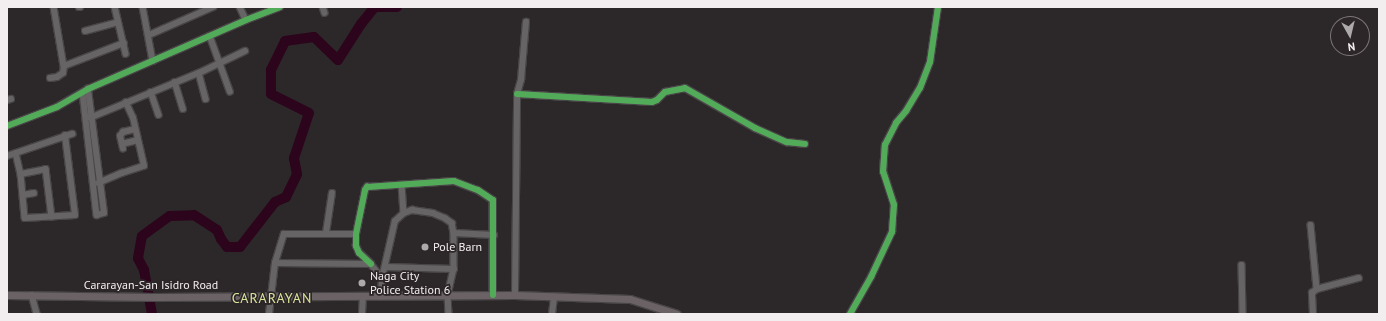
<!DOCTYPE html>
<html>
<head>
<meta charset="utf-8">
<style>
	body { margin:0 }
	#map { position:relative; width:1386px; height:321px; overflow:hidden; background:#2c2729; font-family:"PT Sans",sans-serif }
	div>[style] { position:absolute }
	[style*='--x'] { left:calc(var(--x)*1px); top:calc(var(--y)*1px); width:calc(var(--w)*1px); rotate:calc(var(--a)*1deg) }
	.river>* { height:10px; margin:-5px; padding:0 5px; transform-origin:5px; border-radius:5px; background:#2c041b }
	.roads { filter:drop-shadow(1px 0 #484546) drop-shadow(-1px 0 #484546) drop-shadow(0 1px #484546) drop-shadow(0 -1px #484546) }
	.minor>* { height:5.5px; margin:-2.75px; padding:0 2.75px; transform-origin:2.75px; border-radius:2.75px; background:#676465 }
	.major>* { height:7px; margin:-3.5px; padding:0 3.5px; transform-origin:3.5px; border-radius:3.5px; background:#6b6266 }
	.cycleway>* { height:6px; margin:-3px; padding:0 3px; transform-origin:3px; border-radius:3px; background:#51ab58 }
	.dots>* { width:11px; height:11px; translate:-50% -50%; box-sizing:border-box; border:2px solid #2d2629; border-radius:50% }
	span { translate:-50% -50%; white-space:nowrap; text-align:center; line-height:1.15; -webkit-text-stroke:3.5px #2d2629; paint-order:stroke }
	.poi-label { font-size:12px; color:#f2eef0 }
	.left { translate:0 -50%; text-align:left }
	.street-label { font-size:12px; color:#f2eef0 }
	.quarter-label { font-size:14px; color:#d8e79b; letter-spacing:1px }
	.frame { position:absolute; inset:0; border:8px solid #f2eef0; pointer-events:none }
	.north { position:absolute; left:1330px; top:16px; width:40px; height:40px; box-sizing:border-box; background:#2d2629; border:1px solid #7c7679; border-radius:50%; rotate:172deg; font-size:11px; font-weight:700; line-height:16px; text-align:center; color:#f2eef0 }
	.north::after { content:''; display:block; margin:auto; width:14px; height:18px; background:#ada8aa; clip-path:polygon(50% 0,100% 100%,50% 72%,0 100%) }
</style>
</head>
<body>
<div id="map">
	<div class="river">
		<i style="--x:375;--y:7;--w:22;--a:0"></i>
		<i style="--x:152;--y:314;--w:45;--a:-100.3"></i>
		<i style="--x:144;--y:270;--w:13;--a:-117"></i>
		<i style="--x:138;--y:258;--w:22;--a:-80"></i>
		<i style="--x:142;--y:236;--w:34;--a:-36"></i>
		<i style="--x:170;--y:216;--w:24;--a:-2"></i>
		<i style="--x:194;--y:215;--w:27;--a:33"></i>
		<i style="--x:217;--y:230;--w:10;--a:66"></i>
		<i style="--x:221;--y:239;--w:10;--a:53"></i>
		<i style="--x:227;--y:247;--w:13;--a:0"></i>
		<i style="--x:240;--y:247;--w:57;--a:-52.1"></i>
		<i style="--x:275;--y:202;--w:12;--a:-24"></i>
		<i style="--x:286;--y:197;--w:25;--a:-64"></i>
		<i style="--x:297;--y:174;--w:16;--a:-101"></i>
		<i style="--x:294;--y:158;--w:47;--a:-71.6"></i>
		<i style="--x:309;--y:113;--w:42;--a:-153.4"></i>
		<i style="--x:271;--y:94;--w:24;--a:-90"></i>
		<i style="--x:271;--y:70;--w:32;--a:-64"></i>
		<i style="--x:285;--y:41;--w:29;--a:-8"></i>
		<i style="--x:314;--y:37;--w:33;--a:44"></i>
		<i style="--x:338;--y:60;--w:43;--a:-57.4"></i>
		<i style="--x:361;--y:24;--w:22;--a:-51"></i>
	</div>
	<div class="roads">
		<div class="minor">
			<i style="--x:54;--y:7;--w:60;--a:80.4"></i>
			<i style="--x:79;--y:7;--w:1;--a:0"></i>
			<i style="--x:115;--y:7;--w:48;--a:76.8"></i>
			<i style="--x:143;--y:7;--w:55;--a:79.5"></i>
			<i style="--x:240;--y:7;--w:14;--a:65"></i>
			<i style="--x:323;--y:7;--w:6;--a:72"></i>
			<i style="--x:85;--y:31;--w:34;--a:-15"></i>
			<i style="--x:149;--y:35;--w:70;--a:-23.6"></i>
			<i style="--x:210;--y:36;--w:59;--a:70"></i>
			<i style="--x:199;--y:73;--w:27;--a:75"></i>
			<i style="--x:50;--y:78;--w:7;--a:-8"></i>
			<i style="--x:57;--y:77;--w:7;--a:-34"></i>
			<i style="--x:63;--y:73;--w:7;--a:-82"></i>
			<i style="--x:64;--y:66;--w:64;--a:-21"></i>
			<i style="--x:175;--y:82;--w:28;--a:73"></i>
			<i style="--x:151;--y:92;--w:24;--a:71"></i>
			<i style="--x:83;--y:93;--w:123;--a:83.5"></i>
			<i style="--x:97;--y:215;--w:7;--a:-16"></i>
			<i style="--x:104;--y:213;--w:125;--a:-97.4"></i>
			<i style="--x:517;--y:94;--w:135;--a:3.4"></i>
			<i style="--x:652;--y:102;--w:5;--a:-22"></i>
			<i style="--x:657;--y:100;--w:11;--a:-45"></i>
			<i style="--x:665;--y:92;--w:20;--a:-11"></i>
			<i style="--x:685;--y:88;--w:81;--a:29.7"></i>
			<i style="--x:755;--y:128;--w:35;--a:24"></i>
			<i style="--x:787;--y:142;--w:18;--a:6"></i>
			<i style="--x:7;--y:100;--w:4;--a:-14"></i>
			<i style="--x:89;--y:117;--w:3;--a:0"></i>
			<i style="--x:92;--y:117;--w:116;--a:-22.4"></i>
			<i style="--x:199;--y:73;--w:51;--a:-25.6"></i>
			<i style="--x:7;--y:126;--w:53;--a:-20.8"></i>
			<i style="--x:57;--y:107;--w:36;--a:-30"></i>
			<i style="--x:88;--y:89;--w:172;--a:-23.6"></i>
			<i style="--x:246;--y:20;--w:36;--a:-21"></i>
			<i style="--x:122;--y:144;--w:16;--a:-14"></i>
			<i style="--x:123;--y:149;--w:13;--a:-103"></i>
			<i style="--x:120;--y:136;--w:5;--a:-53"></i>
			<i style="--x:123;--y:132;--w:12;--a:-14"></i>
			<i style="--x:16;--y:153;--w:22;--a:77"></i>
			<i style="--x:21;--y:174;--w:44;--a:84.8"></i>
			<i style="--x:25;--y:218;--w:50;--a:-3.4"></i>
			<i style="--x:75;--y:215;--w:80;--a:-97.2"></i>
			<i style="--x:7;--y:156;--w:69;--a:-18.7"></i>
			<i style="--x:21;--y:174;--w:25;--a:-11"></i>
			<i style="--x:46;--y:169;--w:48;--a:82.9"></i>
			<i style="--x:98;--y:183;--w:26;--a:-23"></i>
			<i style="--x:122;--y:173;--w:23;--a:-18"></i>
			<i style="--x:144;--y:166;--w:49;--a:-102.9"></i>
			<i style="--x:133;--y:118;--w:17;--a:-115"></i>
			<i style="--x:402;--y:185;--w:28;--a:86"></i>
			<i style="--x:23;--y:195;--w:11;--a:-10"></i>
			<i style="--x:1311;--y:225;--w:64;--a:84.6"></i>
			<i style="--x:326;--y:233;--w:40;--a:-81.5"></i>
			<i style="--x:454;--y:233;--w:40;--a:2.9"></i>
			<i style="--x:275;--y:263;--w:96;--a:0.6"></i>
			<i style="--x:371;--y:264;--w:18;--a:52"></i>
			<i style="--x:371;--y:264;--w:16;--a:-137"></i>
			<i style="--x:359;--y:253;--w:8;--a:-113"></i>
			<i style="--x:356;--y:246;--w:12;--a:-90"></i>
			<i style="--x:356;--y:234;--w:45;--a:-78.4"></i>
			<i style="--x:365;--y:190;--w:4;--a:-56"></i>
			<i style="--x:367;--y:187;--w:87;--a:-3.9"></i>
			<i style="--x:454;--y:181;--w:26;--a:21"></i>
			<i style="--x:478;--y:190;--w:18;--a:34"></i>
			<i style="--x:493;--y:200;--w:95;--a:90"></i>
			<i style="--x:1242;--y:265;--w:49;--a:88.8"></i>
			<i style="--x:386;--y:267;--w:68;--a:1.7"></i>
			<i style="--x:32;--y:295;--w:20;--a:75"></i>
			<i style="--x:515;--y:295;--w:201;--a:-89.4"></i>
			<i style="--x:517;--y:94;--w:15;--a:-74"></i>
			<i style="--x:521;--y:80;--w:58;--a:-85.1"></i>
			<i style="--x:381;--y:297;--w:19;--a:-87"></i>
			<i style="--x:382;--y:278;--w:58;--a:-77.2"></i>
			<i style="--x:395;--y:221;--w:12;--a:-42"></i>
			<i style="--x:404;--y:213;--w:9;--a:-21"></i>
			<i style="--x:412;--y:210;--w:21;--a:8"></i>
			<i style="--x:433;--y:213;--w:13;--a:23"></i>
			<i style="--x:445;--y:218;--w:9;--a:36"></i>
			<i style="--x:452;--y:223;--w:10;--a:79"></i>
			<i style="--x:454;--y:233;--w:36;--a:90"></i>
			<i style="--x:454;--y:269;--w:28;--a:103"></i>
			<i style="--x:448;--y:296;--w:18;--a:87"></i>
			<i style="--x:269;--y:314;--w:51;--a:-83.3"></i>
			<i style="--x:275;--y:263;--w:30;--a:-73"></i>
			<i style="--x:284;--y:234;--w:72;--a:0"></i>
			<i style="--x:362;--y:314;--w:17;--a:-87"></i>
			<i style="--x:552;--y:314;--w:17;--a:-83"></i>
			<i style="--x:850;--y:314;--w:43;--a:-60.4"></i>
			<i style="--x:871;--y:277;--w:50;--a:-65"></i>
			<i style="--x:892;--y:232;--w:27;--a:-86"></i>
			<i style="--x:894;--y:205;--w:35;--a:-108"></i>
			<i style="--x:883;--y:172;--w:27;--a:-86"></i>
			<i style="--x:885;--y:145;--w:25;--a:-63"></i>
			<i style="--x:896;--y:123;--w:16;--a:-50"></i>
			<i style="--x:906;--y:111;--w:27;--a:-59"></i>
			<i style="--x:920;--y:88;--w:28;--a:-69"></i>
			<i style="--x:930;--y:62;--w:56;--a:-81.7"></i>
			<i style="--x:1313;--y:314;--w:21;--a:-93"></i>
			<i style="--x:1312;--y:293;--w:6;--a:-39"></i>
			<i style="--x:1317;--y:289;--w:43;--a:-14.7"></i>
		</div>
		<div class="major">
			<i style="--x:7;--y:295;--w:148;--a:0.8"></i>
			<i style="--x:155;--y:297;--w:360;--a:-0.3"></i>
			<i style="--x:515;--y:295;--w:115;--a:2"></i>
			<i style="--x:630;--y:299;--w:49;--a:17.7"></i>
		</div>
	</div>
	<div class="cycleway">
		<i style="--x:517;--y:94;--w:135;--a:3.4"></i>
		<i style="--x:652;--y:102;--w:5;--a:-22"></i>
		<i style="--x:657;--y:100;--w:11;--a:-45"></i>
		<i style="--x:665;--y:92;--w:20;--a:-11"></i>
		<i style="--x:685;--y:88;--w:81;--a:29.7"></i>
		<i style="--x:755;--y:128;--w:35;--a:24"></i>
		<i style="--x:787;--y:142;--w:18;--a:6"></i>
		<i style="--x:7;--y:126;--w:53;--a:-20.8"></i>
		<i style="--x:57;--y:107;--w:36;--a:-30"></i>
		<i style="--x:88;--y:89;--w:172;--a:-23.6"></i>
		<i style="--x:246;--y:20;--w:36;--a:-21"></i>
		<i style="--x:371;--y:264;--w:16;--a:-137"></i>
		<i style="--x:359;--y:253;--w:8;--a:-113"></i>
		<i style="--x:356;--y:246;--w:12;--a:-90"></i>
		<i style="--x:356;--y:234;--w:45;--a:-78.4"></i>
		<i style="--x:365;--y:190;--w:4;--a:-56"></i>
		<i style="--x:367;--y:187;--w:87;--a:-3.9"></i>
		<i style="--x:454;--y:181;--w:26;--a:21"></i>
		<i style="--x:478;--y:190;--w:18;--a:34"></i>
		<i style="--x:493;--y:200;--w:95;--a:90"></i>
		<i style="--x:850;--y:314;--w:43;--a:-60.4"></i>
		<i style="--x:871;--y:277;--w:50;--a:-65"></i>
		<i style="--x:892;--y:232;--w:27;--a:-86"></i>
		<i style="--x:894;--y:205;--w:35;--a:-108"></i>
		<i style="--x:883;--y:172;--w:27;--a:-86"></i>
		<i style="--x:885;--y:145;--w:25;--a:-63"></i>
		<i style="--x:896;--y:123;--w:16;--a:-50"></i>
		<i style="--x:906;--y:111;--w:27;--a:-59"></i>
		<i style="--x:920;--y:88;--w:28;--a:-69"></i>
		<i style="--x:930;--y:62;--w:56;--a:-81.7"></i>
	</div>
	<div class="dots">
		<i style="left:425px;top:247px;background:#ada8aa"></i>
		<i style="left:362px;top:283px;background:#ada8aa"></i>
	</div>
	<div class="poi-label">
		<span class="left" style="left:433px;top:247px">Pole Barn</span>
		<span class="left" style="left:370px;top:283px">Naga City<br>Police Station 6</span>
	</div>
	<div class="street-label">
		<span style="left:151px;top:285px">Cararayan-San Isidro Road</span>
	</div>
	<div class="quarter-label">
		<span style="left:272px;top:298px">CARARAYAN</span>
	</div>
	<div class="frame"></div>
	<div class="north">N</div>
</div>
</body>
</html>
